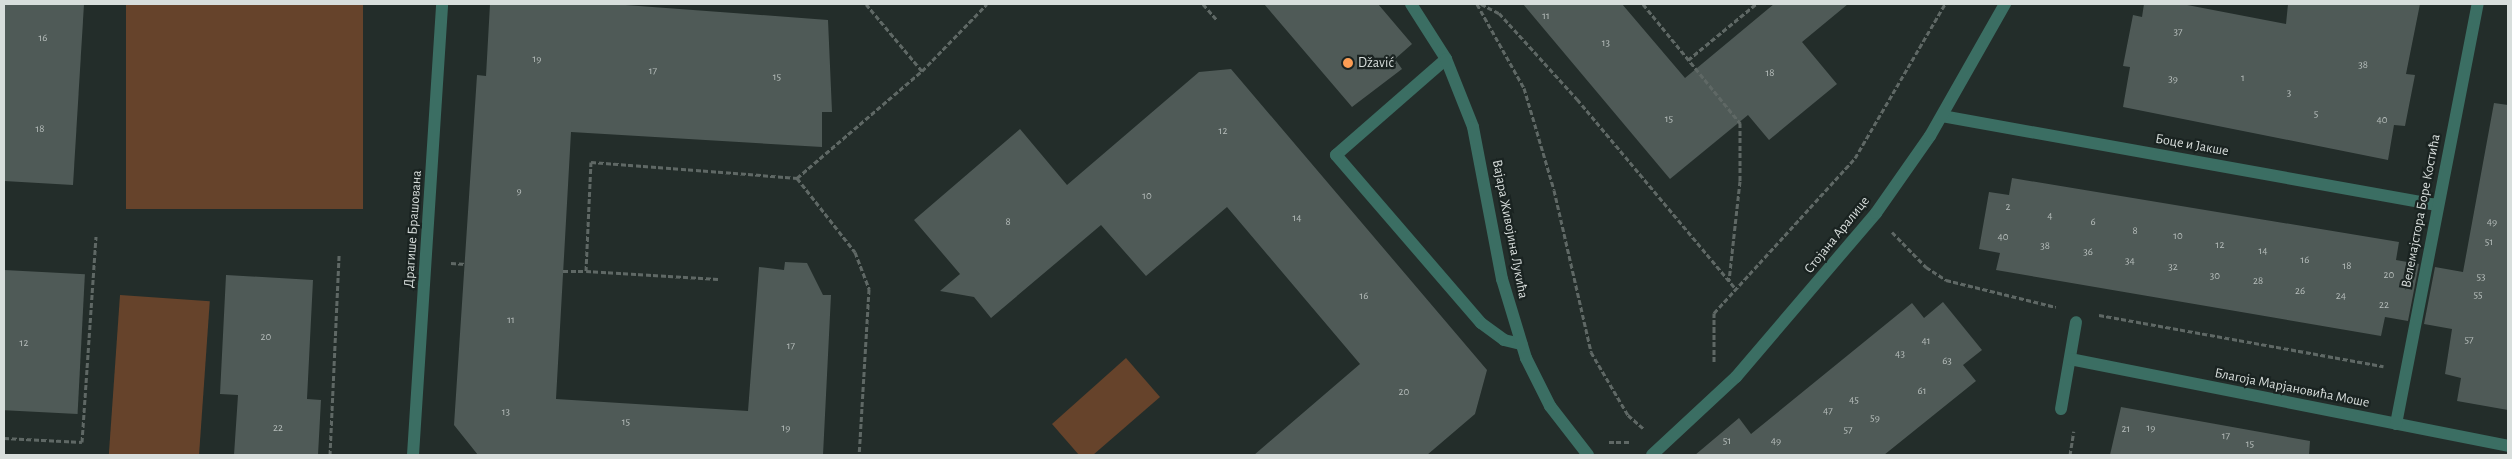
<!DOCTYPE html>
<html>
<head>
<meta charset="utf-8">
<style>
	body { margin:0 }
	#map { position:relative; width:2512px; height:459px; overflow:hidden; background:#232d2a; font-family:"Alegreya Sans",sans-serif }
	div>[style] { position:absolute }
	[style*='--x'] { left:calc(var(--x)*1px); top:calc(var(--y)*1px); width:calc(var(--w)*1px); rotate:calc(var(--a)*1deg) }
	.green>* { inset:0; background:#66432b; transform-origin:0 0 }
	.building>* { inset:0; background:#4f5a57; transform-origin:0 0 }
	.path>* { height:3px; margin-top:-1.5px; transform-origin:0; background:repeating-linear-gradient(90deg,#5f6865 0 5px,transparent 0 7.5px) }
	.service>* { height:12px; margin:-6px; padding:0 6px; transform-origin:6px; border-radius:6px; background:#3b6e63 }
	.minor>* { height:12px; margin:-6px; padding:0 6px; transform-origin:6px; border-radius:6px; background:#3b6e63 }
	.dots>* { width:14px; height:14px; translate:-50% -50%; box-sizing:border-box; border:2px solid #1a2321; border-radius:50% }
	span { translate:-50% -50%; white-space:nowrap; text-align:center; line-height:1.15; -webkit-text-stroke:4.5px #1a2321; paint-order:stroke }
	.number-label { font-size:11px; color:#b6bdbb }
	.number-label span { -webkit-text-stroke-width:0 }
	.poi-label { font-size:14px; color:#d8dedc }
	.left { translate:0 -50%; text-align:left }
	.street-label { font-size:14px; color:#d8dedc }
	.frame { position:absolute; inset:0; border:5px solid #d8dedc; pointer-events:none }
</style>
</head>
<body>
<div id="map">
	<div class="green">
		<i style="left:126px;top:4px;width:237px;height:205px"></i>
		<i style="left:120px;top:295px;width:90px;height:160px;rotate:4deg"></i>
		<i style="clip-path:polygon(1126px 358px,1160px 397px,1093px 455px,1079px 455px,1052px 424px)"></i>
	</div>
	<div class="building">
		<i style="clip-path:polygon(4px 4px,84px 4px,73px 185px,4px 181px)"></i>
		<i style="clip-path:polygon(490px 4px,612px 4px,828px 20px,832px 112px,822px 112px,822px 147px,571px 132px,556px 399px,748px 411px,759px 267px,784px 270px,785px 262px,807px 263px,823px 295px,831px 295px,823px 455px,478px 455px,454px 425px,477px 75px,486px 76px)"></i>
		<i style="clip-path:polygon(1264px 4px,1378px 4px,1412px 44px,1395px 59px,1402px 69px,1352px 107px)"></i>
		<i style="clip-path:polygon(1523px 4px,1622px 4px,1685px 78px,1774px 4px,1848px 4px,1802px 42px,1837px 84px,1769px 140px,1748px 115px,1670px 179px)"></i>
		<i style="clip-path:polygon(2144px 4px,2182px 4px,2286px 24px,2288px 4px,2420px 4px,2406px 74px,2415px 75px,2405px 126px,2394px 125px,2388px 160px,2123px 107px,2130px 67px,2123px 66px,2133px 15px,2142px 17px)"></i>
		<i style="clip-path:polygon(1231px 69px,1487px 370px,1475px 414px,1427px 455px,1254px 455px,1360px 364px,1227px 207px,1146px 276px,1101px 225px,991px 318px,974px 297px,940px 291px,960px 274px,914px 220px,1020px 129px,1067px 185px,1199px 72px)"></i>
		<i style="clip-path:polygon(2494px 103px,2508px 105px,2508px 410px,2457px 401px,2461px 378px,2445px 374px,2452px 329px,2424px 324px,2435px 267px,2463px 272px)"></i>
		<i style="clip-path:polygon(2012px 178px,2399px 242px,2396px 260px,2419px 264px,2408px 321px,2385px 317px,2381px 336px,1996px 270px,2000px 253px,1979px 249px,1989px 192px,2009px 195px)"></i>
		<i style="left:4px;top:270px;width:81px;height:140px;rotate:3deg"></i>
		<i style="clip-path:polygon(226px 275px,313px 280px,307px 399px,321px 400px,318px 455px,234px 455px,238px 395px,220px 394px)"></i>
		<i style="clip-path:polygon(1943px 302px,1982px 350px,1963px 365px,1976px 381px,1884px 455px,1695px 455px,1739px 418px,1751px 434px,1912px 303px,1924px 318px)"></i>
		<i style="clip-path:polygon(2121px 407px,2310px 441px,2309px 455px,2110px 455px)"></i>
	</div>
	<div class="path">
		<i style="--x:1203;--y:4;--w:21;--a:49"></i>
		<i style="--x:1477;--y:4;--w:96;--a:60.8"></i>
		<i style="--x:1524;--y:88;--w:106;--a:73.6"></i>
		<i style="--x:1554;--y:190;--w:166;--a:77.1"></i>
		<i style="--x:1591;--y:352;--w:73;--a:59.6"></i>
		<i style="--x:1628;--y:415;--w:21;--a:41"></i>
		<i style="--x:1481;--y:4;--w:20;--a:27"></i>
		<i style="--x:1499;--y:13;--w:116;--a:47.8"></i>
		<i style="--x:1577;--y:99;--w:248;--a:50.1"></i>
		<i style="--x:1643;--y:4;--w:154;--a:50.8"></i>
		<i style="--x:1740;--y:123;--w:58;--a:90"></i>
		<i style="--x:1740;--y:181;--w:100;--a:96.3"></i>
		<i style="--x:1688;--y:60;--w:88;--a:-39.5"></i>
		<i style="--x:922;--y:71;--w:93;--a:-45.9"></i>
		<i style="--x:797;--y:178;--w:94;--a:51.9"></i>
		<i style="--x:855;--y:252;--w:40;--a:69"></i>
		<i style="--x:869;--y:289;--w:166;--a:93.4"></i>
		<i style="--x:1892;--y:232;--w:49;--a:45.8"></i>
		<i style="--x:1926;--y:267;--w:24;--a:33"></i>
		<i style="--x:1946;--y:280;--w:113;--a:13.8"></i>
		<i style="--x:451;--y:263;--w:15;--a:4"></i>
		<i style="--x:563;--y:271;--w:23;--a:0"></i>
		<i style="--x:718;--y:279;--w:132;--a:-176.5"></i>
		<i style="--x:586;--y:271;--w:109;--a:-87.4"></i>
		<i style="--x:591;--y:162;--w:207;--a:4.4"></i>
		<i style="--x:797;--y:178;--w:165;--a:-40.6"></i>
		<i style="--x:922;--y:71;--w:87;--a:-129.9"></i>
		<i style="--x:2099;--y:315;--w:289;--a:10.2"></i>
		<i style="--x:1714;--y:362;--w:49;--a:-90"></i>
		<i style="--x:1714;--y:313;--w:210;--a:-47.7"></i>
		<i style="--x:1855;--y:158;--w:178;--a:-59.7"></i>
		<i style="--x:4;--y:438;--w:78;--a:2.9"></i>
		<i style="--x:82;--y:442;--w:206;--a:-86.1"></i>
		<i style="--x:1609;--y:442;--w:21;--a:0"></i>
		<i style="--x:330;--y:455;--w:202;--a:-87.4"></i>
		<i style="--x:2070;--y:455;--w:24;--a:-81"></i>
	</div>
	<div class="service">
		<i style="--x:1446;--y:59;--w:146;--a:138.9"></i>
		<i style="--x:1336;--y:155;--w:222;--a:49.2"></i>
		<i style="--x:1481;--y:323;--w:29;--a:36"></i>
		<i style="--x:1504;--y:340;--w:18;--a:13"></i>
		<i style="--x:2061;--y:409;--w:88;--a:-80.2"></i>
	</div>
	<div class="minor">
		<i style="--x:1411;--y:4;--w:65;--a:57.5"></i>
		<i style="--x:1446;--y:59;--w:73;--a:68.3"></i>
		<i style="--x:1473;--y:127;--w:155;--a:79.2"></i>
		<i style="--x:1502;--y:279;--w:83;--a:73.1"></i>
		<i style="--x:1526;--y:358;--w:54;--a:63.4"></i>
		<i style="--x:1550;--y:406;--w:62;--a:52.2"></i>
		<i style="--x:1942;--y:116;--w:503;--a:10.19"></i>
		<i style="--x:2070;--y:359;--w:447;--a:11.2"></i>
		<i style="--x:2396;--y:424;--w:428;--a:-79"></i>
		<i style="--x:413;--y:455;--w:452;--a:-86.3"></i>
		<i style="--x:1652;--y:455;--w:115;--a:-42.9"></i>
		<i style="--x:1736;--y:377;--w:216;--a:-49.5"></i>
		<i style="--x:1876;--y:213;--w:94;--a:-55"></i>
		<i style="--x:1930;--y:136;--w:152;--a:-60.4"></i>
	</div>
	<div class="dots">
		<i style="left:1348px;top:63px;background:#fc9d54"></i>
	</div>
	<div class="number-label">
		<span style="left:1546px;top:16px">11</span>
		<span style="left:2178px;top:32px">37</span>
		<span style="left:43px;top:38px">16</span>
		<span style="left:1606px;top:43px">13</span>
		<span style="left:537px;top:59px">19</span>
		<span style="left:2363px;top:65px">38</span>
		<span style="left:653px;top:71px">17</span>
		<span style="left:1770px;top:73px">18</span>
		<span style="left:777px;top:77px">15</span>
		<span style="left:2243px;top:78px">1</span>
		<span style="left:2173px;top:79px">39</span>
		<span style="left:2289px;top:93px">3</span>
		<span style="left:2316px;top:114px">5</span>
		<span style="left:1669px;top:119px">15</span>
		<span style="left:2382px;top:120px">40</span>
		<span style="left:40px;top:129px">18</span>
		<span style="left:1223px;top:131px">12</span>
		<span style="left:519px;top:191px">9</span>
		<span style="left:1147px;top:196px">10</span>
		<span style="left:2008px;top:207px">2</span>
		<span style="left:2050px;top:216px">4</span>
		<span style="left:1297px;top:218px">14</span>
		<span style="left:1008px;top:222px">8</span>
		<span style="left:2093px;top:222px">6</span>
		<span style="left:2492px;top:222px">49</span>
		<span style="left:2135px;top:231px">8</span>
		<span style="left:2178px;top:236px">10</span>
		<span style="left:2003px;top:237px">40</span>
		<span style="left:2489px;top:242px">51</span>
		<span style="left:2220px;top:245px">12</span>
		<span style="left:2045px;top:246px">38</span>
		<span style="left:2263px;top:251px">14</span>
		<span style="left:2088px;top:252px">36</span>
		<span style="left:2305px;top:260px">16</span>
		<span style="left:2130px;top:261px">34</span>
		<span style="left:2347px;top:266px">18</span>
		<span style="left:2173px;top:267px">32</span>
		<span style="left:2389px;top:275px">20</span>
		<span style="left:2215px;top:276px">30</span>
		<span style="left:2481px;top:277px">53</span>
		<span style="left:2258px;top:281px">28</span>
		<span style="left:2300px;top:291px">26</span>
		<span style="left:2478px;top:295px">55</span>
		<span style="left:1364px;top:296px">16</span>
		<span style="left:2341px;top:296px">24</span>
		<span style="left:2384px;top:305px">22</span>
		<span style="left:511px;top:320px">11</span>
		<span style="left:266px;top:337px">20</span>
		<span style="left:2469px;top:340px">57</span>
		<span style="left:1926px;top:341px">41</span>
		<span style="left:24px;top:343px">12</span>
		<span style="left:791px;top:346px">17</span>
		<span style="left:1900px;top:354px">43</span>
		<span style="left:1947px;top:361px">63</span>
		<span style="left:1922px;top:391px">61</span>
		<span style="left:1404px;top:392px">20</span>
		<span style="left:1854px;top:400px">45</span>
		<span style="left:1828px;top:411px">47</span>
		<span style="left:506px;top:412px">13</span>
		<span style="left:1875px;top:418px">59</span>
		<span style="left:626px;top:422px">15</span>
		<span style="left:278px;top:428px">22</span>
		<span style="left:786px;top:428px">19</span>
		<span style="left:2151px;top:428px">19</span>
		<span style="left:2126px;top:429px">21</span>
		<span style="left:1848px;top:430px">57</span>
		<span style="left:2226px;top:436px">17</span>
		<span style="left:1727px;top:441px">51</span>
		<span style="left:1776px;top:441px">49</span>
		<span style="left:2250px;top:444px">15</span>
	</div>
	<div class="poi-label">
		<span class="left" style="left:1358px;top:63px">Džavić</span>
	</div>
	<div class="street-label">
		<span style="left:2192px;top:145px;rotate:10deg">Боце и Јакше</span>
		<span style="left:2421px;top:211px;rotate:-79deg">Велемајстора Боре Костића</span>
		<span style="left:413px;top:229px;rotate:-86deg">Драгише Брашована</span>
		<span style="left:1510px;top:229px;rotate:79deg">Вајара Живојина Лукића</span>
		<span style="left:1837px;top:235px;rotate:-51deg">Стојана Аралице</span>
		<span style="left:2292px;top:388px;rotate:11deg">Благоја Марјановића Моше</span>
	</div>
	<div class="frame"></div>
</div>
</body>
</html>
